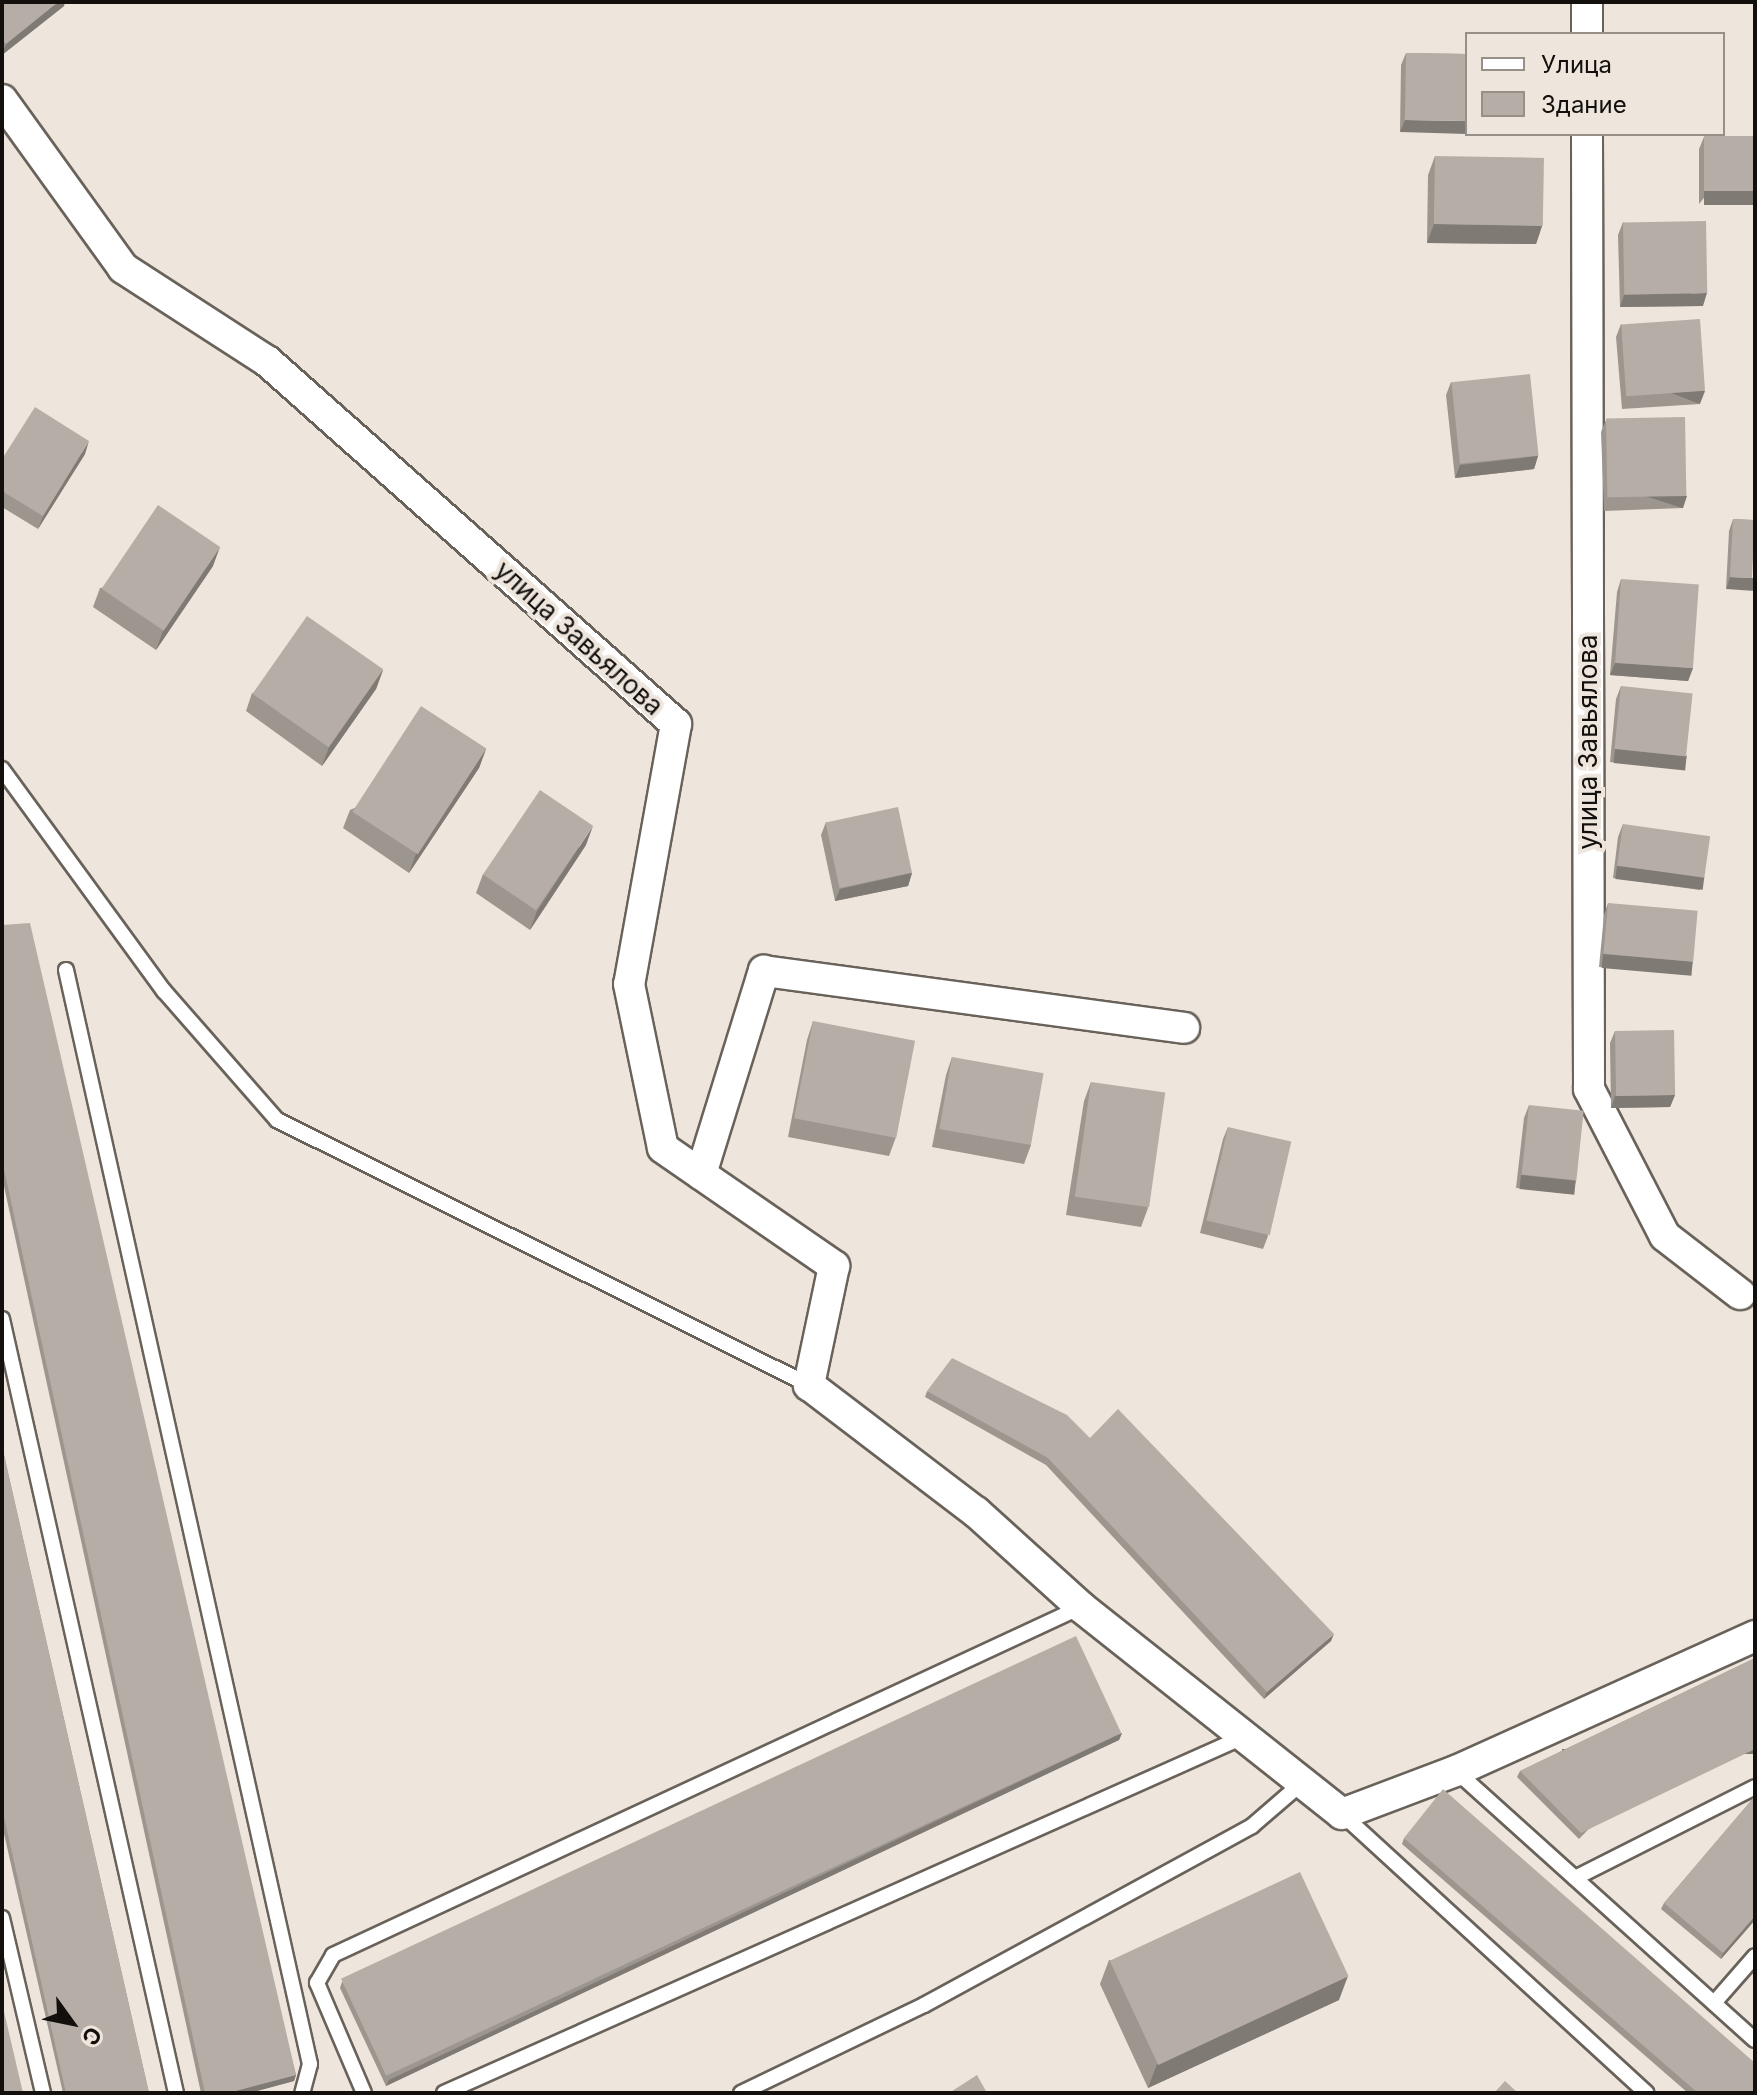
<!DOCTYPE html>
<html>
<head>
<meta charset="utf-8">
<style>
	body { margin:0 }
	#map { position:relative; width:1757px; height:2095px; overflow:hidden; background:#eee6dd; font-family:Inter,sans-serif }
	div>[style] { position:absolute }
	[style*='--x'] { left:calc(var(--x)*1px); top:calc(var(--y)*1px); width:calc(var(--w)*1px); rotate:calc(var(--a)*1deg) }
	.roads { filter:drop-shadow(2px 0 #69625a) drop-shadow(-2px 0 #69625a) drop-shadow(0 2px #69625a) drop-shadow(0 -2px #69625a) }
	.service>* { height:14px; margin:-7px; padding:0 7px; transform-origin:7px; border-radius:7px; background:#fff }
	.minor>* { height:30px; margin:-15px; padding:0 15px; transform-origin:15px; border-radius:15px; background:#fff }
	.wall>* { inset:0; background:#9d968f }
	.shaded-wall>* { inset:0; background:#7f7a74; transform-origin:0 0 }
	.building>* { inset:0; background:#b6aea6; transform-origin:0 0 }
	span { translate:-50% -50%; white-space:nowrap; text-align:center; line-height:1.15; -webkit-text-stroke:8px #eee6dd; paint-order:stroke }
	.street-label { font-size:26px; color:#120f0c }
	.frame { position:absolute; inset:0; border:4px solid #120f0c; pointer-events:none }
	.legend { position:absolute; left:1465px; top:32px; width:260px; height:104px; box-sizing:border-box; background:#eee6dd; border:2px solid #969089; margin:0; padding:10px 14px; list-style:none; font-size:24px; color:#120f0c }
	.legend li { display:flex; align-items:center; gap:16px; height:40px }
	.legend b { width:40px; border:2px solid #969089 }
	.north { position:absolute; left:32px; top:1983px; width:80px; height:80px; -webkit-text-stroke:6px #eee6dd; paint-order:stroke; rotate:123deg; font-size:22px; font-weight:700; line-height:32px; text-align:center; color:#120f0c }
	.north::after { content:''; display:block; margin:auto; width:28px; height:36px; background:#120f0c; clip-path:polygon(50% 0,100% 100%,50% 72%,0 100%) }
</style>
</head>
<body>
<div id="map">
	<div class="roads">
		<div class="service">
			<i style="--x:2;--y:769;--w:275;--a:53.9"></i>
			<i style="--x:164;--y:991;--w:171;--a:48.8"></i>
			<i style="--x:277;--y:1120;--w:594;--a:26.48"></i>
			<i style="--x:66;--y:970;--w:1121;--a:77.43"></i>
			<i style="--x:310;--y:2064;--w:30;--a:105"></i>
			<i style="--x:2;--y:1319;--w:793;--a:77.33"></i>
			<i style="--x:1456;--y:1771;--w:402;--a:42"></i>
			<i style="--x:1342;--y:1814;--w:413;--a:42.5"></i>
			<i style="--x:1575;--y:1878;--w:202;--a:-26.8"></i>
			<i style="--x:2;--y:1918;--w:180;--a:76.8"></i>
			<i style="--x:1714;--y:2003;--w:62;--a:-48.9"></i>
			<i style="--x:364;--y:2093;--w:120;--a:-113.1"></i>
			<i style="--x:317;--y:1983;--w:32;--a:-60"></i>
			<i style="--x:333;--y:1955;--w:825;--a:-24.95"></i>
			<i style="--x:444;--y:2093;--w:872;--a:-24.01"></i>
			<i style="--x:741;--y:2093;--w:203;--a:-25.7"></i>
			<i style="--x:924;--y:2005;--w:374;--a:-28.6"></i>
			<i style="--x:1252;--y:1826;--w:67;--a:-40.8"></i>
		</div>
		<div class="minor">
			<i style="--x:1587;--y:2;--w:32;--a:90"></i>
			<i style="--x:2;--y:100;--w:207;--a:54.2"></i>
			<i style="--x:123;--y:268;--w:171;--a:32.9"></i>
			<i style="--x:267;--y:361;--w:547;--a:41.59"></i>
			<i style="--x:676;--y:724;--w:264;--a:100.2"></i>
			<i style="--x:629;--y:984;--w:167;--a:78.3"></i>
			<i style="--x:663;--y:1148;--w:208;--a:34.6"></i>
			<i style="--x:834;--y:1266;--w:122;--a:101.9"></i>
			<i style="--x:809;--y:1385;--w:210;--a:37.3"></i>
			<i style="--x:976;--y:1512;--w:142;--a:42.1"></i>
			<i style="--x:1081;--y:1607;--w:333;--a:38.4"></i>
			<i style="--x:1342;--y:1814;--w:122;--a:-20.7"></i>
			<i style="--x:1456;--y:1771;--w:328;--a:-24.3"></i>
			<i style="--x:1587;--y:134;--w:955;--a:89.88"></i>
			<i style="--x:1589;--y:1089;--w:165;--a:62.7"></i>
			<i style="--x:1665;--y:1236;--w:95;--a:37.7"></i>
			<i style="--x:701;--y:1174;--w:213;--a:-72.8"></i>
			<i style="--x:764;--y:971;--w:424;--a:7.7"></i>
		</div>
	</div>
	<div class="wall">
		<i style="clip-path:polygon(2px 2px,64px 6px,2px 55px)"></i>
		<i style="clip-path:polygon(1406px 53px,1467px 54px,1400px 132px,1401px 65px)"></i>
		<i style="clip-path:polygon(1755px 136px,1699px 204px,1699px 149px,1704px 137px)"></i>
		<i style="clip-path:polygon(1435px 156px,1542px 226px,1536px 244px,1427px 243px,1428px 175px)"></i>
		<i style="clip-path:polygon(1623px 222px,1703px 306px,1620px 307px,1618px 235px)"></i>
		<i style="clip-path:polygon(1621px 324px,1700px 404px,1622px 409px,1616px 337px)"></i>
		<i style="clip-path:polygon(1451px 382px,1538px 456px,1534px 469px,1455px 478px,1446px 395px)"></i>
		<i style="clip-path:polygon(1606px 420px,1683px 508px,1604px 511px,1601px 432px)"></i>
		<i style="clip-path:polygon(85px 454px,38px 529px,2px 507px,2px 459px)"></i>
		<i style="clip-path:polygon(1733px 519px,1755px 520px,1726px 589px,1729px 531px)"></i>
		<i style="clip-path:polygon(213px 566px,156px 650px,93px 607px,100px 588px)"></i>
		<i style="clip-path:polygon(1621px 579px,1693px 668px,1688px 681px,1610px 675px,1617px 592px)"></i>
		<i style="clip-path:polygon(383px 670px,376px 689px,322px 766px,246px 711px,252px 693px)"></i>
		<i style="clip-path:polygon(1621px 686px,1687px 756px,1682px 769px,1610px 762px,1616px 699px)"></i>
		<i style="clip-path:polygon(486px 749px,479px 768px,409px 873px,343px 828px,350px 810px)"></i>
		<i style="clip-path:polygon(826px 822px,912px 873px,908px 886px,835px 901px,821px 835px)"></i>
		<i style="clip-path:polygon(1623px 824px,1704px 877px,1700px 890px,1613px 878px,1618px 837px)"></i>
		<i style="clip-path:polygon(586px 845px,530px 930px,476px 893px,483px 874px)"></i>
		<i style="clip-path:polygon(1608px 903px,1693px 962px,1688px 975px,1599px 967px,1604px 915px)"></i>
		<i style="clip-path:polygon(2px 925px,296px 2075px,294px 2081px,249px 2093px,201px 2093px,2px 1177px)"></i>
		<i style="clip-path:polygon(813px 1021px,896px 1137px,889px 1156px,788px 1137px,807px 1040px)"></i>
		<i style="clip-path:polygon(1615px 1031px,1675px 1095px,1670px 1107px,1611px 1108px,1610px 1043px)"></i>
		<i style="clip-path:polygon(952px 1057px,1031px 1145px,1024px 1164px,932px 1147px,946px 1075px)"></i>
		<i style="clip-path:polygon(1091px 1082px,1148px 1208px,1141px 1227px,1066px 1215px,1084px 1101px)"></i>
		<i style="clip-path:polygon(1529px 1105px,1576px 1181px,1571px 1194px,1516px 1188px,1524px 1118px)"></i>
		<i style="clip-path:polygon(1228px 1127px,1268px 1236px,1263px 1249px,1200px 1233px,1223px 1139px)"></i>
		<i style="clip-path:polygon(927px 1391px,1090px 1438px,1331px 1641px,1264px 1699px,1046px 1465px,925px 1397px)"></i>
		<i style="clip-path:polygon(2px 1446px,149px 2093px,63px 2093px,2px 1825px)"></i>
		<i style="clip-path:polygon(1755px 1658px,1579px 1839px,1517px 1777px,1520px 1771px)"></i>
		<i style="clip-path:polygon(1122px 1733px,1119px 1740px,386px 2086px,340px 1988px,342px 1982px)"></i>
		<i style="clip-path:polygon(1755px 1796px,1755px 1920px,1721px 1959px,1661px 1909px,1664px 1903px)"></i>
		<i style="clip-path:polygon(1404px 1838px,1755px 2093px,1688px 2093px,1402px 1844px)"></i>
		<i style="clip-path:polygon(1109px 1960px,1339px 2000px,1148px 2088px,1100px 1984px)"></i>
	</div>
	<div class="shaded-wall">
		<i style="clip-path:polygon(58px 2px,65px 2px,64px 6px,2px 55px,6px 44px)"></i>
		<i style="clip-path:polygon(1405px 120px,1467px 121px,1467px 134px,1400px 132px)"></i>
		<i style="left:1704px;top:191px;width:51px;height:14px"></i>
		<i style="clip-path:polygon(1434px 224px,1542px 226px,1536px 244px,1427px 243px)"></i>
		<i style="clip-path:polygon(1707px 293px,1703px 306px,1620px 307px,1624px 295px)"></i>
		<i style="left:1705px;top:391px;width:14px;height:79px;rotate:111deg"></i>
		<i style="clip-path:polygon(89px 441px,85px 454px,38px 529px,43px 516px)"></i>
		<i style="clip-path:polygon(1538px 456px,1534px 469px,1455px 478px,1460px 465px)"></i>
		<i style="left:1687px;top:496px;width:13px;height:78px;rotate:108deg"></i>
		<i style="clip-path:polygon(220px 547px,213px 566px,156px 650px,163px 631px)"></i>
		<i style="clip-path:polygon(1730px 577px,1755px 578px,1755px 591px,1726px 589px)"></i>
		<i style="clip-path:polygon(1615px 663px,1693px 668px,1688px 681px,1610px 675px)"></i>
		<i style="clip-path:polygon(383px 670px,376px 689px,322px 766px,329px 747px)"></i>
		<i style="clip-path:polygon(486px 749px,479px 768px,409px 873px,416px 854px)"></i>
		<i style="left:1615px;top:749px;width:72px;height:14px;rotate:6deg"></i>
		<i style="clip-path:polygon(593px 826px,586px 845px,530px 930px,537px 911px)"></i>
		<i style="left:1617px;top:866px;width:88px;height:13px;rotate:7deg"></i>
		<i style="clip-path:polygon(912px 873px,908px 886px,835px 901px,840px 889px)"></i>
		<i style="left:1603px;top:954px;width:90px;height:14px;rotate:5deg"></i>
		<i style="clip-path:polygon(1675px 1095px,1670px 1107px,1611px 1108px,1615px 1096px)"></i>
		<i style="left:1521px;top:1175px;width:55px;height:14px;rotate:6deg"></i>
		<i style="clip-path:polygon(1334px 1634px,1331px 1641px,1264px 1699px,1267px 1692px)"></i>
		<i style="clip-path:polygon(1122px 1733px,1119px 1740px,386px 2086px,389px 2080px)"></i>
		<i style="left:1755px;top:1749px;width:5px;height:193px;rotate:90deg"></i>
		<i style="clip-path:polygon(1755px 1916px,1755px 1920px,1721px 1959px,1723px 1953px)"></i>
		<i style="clip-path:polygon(1348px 1976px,1339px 2000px,1148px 2088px,1157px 2064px)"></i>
		<i style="clip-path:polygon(296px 2075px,294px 2081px,249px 2093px,228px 2093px)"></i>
	</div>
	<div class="building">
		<i style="clip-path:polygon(2px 2px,58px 2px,6px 44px,2px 39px)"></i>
		<i style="left:1406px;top:53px;width:61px;height:67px;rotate:1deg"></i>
		<i style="left:1755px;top:136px;width:55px;height:51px;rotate:90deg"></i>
		<i style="left:1435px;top:156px;width:109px;height:68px;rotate:1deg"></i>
		<i style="left:1706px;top:221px;width:72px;height:83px;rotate:89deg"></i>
		<i style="left:1700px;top:319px;width:72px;height:79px;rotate:86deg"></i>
		<i style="left:1530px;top:374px;width:82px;height:79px;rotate:84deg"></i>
		<i style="clip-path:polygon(35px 407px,89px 441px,43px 516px,2px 491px,2px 459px)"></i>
		<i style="left:1685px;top:417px;width:79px;height:79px;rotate:89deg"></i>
		<i style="left:158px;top:505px;width:75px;height:101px;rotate:34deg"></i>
		<i style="left:1733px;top:519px;width:22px;height:58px;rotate:3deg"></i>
		<i style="left:1621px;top:579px;width:78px;height:84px;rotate:4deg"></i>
		<i style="left:307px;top:616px;width:93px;height:95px;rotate:35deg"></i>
		<i style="left:1621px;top:686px;width:72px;height:63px;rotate:6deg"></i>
		<i style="left:421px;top:706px;width:78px;height:126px;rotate:33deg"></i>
		<i style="left:540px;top:790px;width:64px;height:102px;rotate:34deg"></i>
		<i style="left:898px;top:807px;width:67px;height:74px;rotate:78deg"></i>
		<i style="left:1623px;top:824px;width:88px;height:42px;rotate:8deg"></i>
		<i style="left:1608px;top:903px;width:90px;height:51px;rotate:5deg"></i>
		<i style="clip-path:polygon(30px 923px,296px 2075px,228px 2093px,205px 2093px,2px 1160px,2px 925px)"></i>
		<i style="left:813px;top:1021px;width:104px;height:99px;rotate:11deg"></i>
		<i style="left:1674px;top:1030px;width:65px;height:59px;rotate:89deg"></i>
		<i style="left:952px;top:1057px;width:93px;height:73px;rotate:10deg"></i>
		<i style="left:1091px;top:1082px;width:75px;height:116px;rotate:8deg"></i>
		<i style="left:1529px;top:1105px;width:55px;height:70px;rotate:6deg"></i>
		<i style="left:1228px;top:1127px;width:65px;height:96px;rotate:13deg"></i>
		<i style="clip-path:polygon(952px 1358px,1067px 1415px,1090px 1438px,1118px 1409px,1334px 1634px,1267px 1692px,1048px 1458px,927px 1391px)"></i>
		<i style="clip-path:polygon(2px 1446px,149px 2093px,66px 2093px,2px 1808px)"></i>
		<i style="left:1076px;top:1636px;width:107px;height:811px;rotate:65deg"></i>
		<i style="clip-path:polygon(1755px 1658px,1755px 1749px,1581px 1833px,1520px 1771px)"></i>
		<i style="clip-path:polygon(1443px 1789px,1755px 2063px,1755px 2093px,1698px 2093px,1404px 1838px)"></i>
		<i style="clip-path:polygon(1755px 1796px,1755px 1916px,1723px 1953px,1664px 1903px)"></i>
		<i style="left:1300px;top:1872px;width:115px;height:210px;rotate:65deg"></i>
		<i style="clip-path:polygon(2px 2003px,23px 2093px,2px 2093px)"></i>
		<i style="clip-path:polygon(977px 2075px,987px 2093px,949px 2093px)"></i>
		<i style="clip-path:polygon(1505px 2081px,1518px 2093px,1494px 2093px)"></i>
	</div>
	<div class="street-label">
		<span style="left:579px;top:638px;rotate:42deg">улица Завьялова</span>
		<span style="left:1588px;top:742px;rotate:-90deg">улица Завьялова</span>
	</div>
	<div class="frame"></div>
	<ul class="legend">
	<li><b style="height:10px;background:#fff"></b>Улица</li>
	<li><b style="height:22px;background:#b6aea6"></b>Здание</li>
	</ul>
	<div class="north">С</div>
</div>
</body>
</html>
